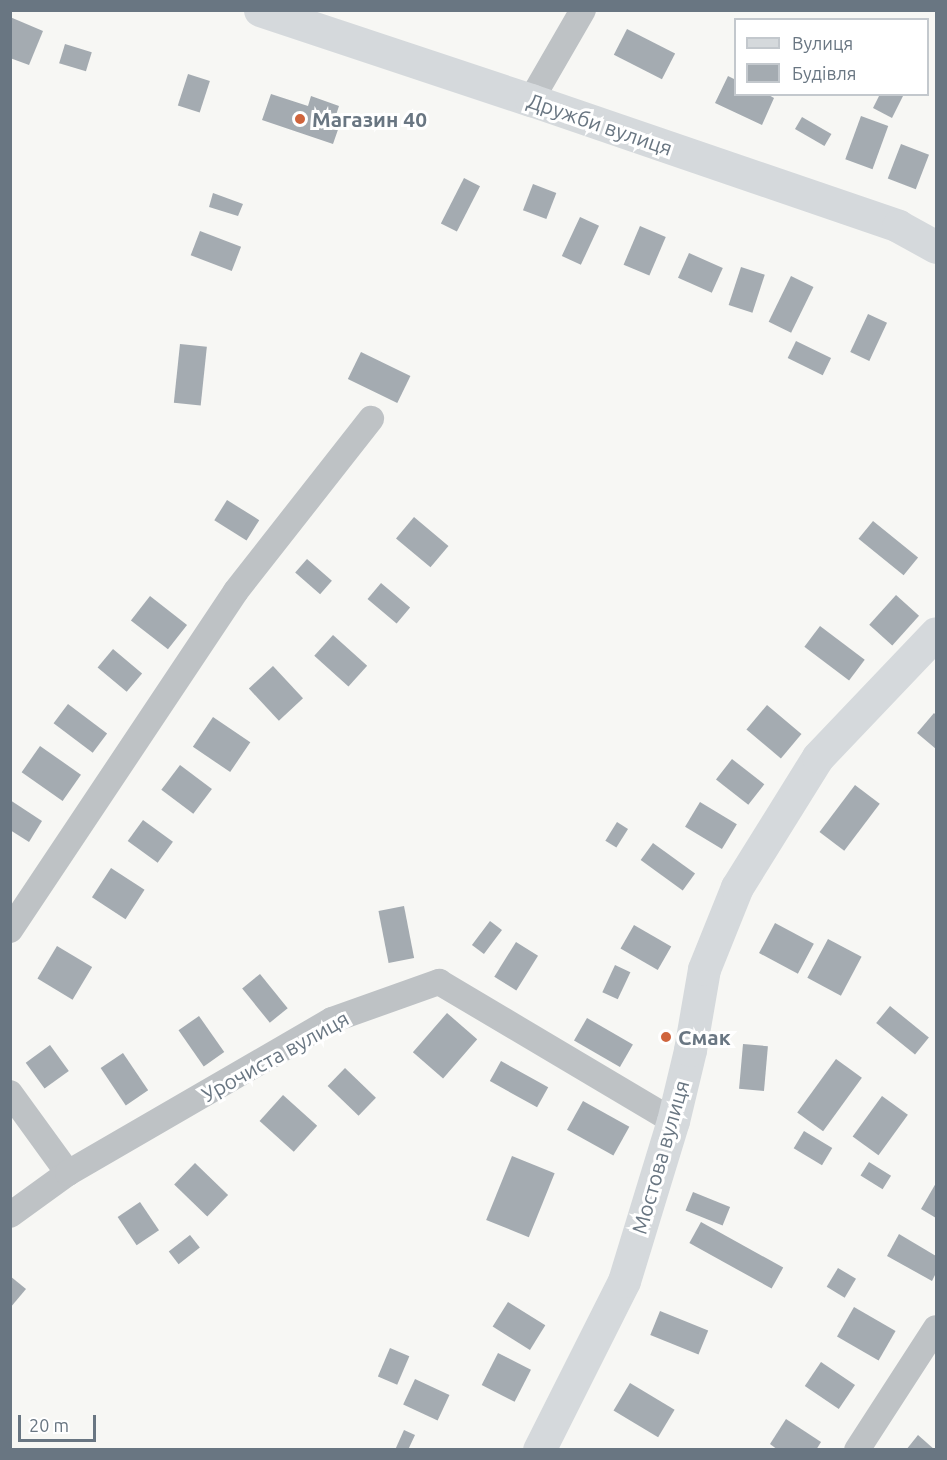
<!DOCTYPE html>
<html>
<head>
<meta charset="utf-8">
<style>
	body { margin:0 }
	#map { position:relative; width:947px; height:1460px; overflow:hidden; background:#f7f7f4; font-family:Ubuntu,sans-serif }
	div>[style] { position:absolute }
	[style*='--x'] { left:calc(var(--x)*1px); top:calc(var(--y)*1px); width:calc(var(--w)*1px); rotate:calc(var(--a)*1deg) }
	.building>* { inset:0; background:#a4abb1; transform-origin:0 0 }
	.street>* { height:26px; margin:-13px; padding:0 13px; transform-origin:13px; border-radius:13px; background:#bec2c5 }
	.secondary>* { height:33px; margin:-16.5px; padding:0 16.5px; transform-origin:16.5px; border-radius:16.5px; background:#d5d9dc }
	.dots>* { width:16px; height:16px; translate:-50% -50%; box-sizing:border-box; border:3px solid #fff; border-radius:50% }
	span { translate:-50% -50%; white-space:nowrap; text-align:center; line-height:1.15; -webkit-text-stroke:6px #fff; paint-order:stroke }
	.poi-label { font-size:21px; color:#697682; font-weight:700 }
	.left { translate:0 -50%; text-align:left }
	.street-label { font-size:21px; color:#697682 }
	.frame { position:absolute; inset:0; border:12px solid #697682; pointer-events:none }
	.legend { position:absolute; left:734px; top:18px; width:195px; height:78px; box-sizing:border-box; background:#fff; border:2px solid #c3c8cd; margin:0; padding:8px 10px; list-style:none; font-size:18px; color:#697682 }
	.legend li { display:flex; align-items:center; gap:12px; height:30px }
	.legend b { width:30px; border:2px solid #c3c8cd }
	.scale { position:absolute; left:18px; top:1415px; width:78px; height:27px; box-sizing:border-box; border:3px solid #697682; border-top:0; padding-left:8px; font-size:18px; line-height:21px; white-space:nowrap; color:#697682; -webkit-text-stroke:4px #fff; paint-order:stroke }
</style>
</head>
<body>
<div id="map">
	<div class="building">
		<i style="clip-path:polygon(10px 17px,43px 31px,29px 65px,10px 58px)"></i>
		<i style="left:627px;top:29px;width:54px;height:29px;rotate:27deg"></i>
		<i style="left:65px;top:44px;width:28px;height:20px;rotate:17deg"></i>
		<i style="left:188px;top:74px;width:23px;height:33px;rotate:18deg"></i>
		<i style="clip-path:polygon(728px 76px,736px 80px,736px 94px,767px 94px,774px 98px,762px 125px,715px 103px)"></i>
		<i style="clip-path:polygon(271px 94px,308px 106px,311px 96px,339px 106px,335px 118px,341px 121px,333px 144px,262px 120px)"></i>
		<i style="clip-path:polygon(880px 94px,904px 94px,892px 118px,873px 108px)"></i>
		<i style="left:861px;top:116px;width:29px;height:46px;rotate:20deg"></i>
		<i style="left:802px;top:117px;width:34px;height:14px;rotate:30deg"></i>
		<i style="left:901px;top:144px;width:30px;height:37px;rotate:21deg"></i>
		<i style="left:464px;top:178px;width:18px;height:51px;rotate:27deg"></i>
		<i style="left:533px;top:184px;width:25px;height:28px;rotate:21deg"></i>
		<i style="clip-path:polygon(213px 193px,243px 204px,238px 216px,209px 207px)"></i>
		<i style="left:580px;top:217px;width:21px;height:43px;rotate:25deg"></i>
		<i style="left:640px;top:226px;width:28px;height:42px;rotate:23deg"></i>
		<i style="left:200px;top:231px;width:44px;height:26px;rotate:21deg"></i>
		<i style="left:689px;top:253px;width:37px;height:27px;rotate:24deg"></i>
		<i style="left:741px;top:267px;width:25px;height:40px;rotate:18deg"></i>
		<i style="left:791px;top:276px;width:25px;height:51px;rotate:26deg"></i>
		<i style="left:868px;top:314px;width:21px;height:42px;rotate:25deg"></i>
		<i style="left:796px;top:341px;width:39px;height:19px;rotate:26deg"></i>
		<i style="left:180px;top:344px;width:27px;height:59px;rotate:6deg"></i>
		<i style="left:361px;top:352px;width:55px;height:30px;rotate:26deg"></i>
		<i style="left:227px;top:500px;width:38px;height:24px;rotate:32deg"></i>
		<i style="left:414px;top:517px;width:45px;height:28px;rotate:40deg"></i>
		<i style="left:873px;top:521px;width:58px;height:23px;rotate:39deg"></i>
		<i style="left:307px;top:559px;width:33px;height:18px;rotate:41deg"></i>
		<i style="left:381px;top:583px;width:38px;height:21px;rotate:40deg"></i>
		<i style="left:896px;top:595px;width:31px;height:40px;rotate:42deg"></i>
		<i style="left:150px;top:596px;width:47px;height:31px;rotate:38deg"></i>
		<i style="left:820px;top:626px;width:56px;height:26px;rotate:37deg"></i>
		<i style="left:333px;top:635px;width:46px;height:28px;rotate:42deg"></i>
		<i style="left:113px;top:649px;width:38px;height:24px;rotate:40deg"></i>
		<i style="left:273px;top:666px;width:44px;height:33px;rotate:47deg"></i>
		<i style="left:68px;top:704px;width:49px;height:24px;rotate:37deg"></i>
		<i style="left:767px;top:705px;width:45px;height:32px;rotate:40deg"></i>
		<i style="clip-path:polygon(934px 713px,936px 715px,936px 749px,917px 733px)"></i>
		<i style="left:213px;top:717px;width:45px;height:36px;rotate:34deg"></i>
		<i style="left:40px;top:746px;width:50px;height:32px;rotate:35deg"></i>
		<i style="left:732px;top:759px;width:41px;height:26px;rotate:38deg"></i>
		<i style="left:180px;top:765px;width:40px;height:31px;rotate:37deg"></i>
		<i style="left:855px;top:785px;width:31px;height:59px;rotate:37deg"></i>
		<i style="clip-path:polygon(10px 800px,42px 821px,29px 842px,10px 830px)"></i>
		<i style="left:700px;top:802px;width:43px;height:29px;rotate:31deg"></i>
		<i style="left:143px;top:820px;width:37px;height:26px;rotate:36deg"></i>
		<i style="left:617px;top:822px;width:13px;height:22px;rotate:32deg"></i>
		<i style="left:653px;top:843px;width:52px;height:21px;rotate:36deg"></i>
		<i style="left:111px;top:868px;width:40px;height:35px;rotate:33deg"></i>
		<i style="left:404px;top:906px;width:53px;height:26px;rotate:79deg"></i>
		<i style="left:490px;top:921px;width:15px;height:30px;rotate:37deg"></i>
		<i style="left:775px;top:923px;width:44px;height:34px;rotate:28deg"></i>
		<i style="left:634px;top:925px;width:43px;height:27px;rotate:30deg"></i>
		<i style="left:828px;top:939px;width:38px;height:44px;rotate:28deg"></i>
		<i style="left:516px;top:942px;width:26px;height:41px;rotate:32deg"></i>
		<i style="left:57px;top:946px;width:41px;height:38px;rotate:31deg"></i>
		<i style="left:615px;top:965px;width:17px;height:30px;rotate:25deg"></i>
		<i style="left:260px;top:974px;width:44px;height:23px;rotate:51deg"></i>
		<i style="left:890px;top:1006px;width:50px;height:22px;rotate:39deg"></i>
		<i style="left:447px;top:1013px;width:40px;height:52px;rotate:41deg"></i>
		<i style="left:199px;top:1016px;width:44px;height:25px;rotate:55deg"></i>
		<i style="left:587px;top:1018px;width:53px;height:26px;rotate:30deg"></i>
		<i style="left:743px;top:1044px;width:25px;height:45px;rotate:5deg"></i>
		<i style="left:50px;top:1045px;width:32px;height:30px;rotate:54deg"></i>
		<i style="left:123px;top:1053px;width:45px;height:27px;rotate:56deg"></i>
		<i style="left:836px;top:1059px;width:32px;height:66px;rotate:36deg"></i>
		<i style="left:501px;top:1061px;width:54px;height:23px;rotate:29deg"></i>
		<i style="left:345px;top:1068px;width:43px;height:25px;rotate:44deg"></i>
		<i style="left:283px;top:1095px;width:46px;height:35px;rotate:42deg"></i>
		<i style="left:882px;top:1096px;width:32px;height:50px;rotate:36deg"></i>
		<i style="left:583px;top:1101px;width:53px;height:33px;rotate:29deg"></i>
		<i style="left:804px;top:1131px;width:33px;height:20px;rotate:31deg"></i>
		<i style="left:512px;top:1156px;width:46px;height:69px;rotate:22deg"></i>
		<i style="left:869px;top:1162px;width:26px;height:16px;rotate:32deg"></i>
		<i style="left:195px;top:1163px;width:46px;height:30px;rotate:44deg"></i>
		<i style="clip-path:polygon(936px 1183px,936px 1218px,921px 1209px)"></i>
		<i style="left:693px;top:1192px;width:40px;height:20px;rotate:22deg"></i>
		<i style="left:140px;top:1202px;width:34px;height:27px;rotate:56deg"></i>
		<i style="left:701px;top:1222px;width:94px;height:24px;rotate:29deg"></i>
		<i style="clip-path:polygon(899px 1234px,936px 1256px,936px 1273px,932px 1281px,887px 1256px)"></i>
		<i style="left:190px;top:1235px;width:16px;height:27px;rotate:52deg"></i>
		<i style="left:838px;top:1268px;width:21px;height:22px;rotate:31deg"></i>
		<i style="clip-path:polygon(10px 1276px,26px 1289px,10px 1308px)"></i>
		<i style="left:508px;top:1302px;width:44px;height:29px;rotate:32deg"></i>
		<i style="left:854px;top:1307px;width:48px;height:34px;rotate:30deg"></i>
		<i style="left:660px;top:1311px;width:52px;height:26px;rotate:22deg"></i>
		<i style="left:390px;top:1348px;width:21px;height:31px;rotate:23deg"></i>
		<i style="left:498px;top:1353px;width:37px;height:36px;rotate:27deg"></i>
		<i style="left:821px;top:1362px;width:41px;height:29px;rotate:34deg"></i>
		<i style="left:415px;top:1379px;width:38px;height:28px;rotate:25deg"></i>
		<i style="left:630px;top:1383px;width:52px;height:32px;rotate:31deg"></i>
		<i style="clip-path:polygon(786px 1419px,821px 1442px,816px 1450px,778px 1450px,770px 1444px)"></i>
		<i style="clip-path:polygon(404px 1430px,415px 1435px,408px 1450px,395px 1450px)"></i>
		<i style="clip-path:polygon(918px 1435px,935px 1450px,906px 1450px)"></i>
	</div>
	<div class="street">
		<i style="--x:531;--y:100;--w:104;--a:-60"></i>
		<i style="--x:10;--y:930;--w:407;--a:-56.3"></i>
		<i style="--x:236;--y:591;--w:219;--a:-51.9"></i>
		<i style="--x:10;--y:1093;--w:99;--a:54.1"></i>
		<i style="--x:10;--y:1215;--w:72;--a:-35.9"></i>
		<i style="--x:68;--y:1173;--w:305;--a:-30.1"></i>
		<i style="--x:332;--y:1020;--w:114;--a:-19.6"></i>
		<i style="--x:439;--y:982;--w:272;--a:30.7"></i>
		<i style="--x:857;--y:1450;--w:145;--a:-57.1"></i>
	</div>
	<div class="secondary">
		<i style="--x:260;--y:10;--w:286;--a:18.4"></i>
		<i style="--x:531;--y:100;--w:388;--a:18.9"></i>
		<i style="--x:898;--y:226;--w:43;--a:28.9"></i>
		<i style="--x:539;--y:1450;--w:189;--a:-63.3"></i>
		<i style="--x:624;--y:1281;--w:167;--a:-73"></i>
		<i style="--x:673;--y:1121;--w:73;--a:-76.5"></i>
		<i style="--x:690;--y:1050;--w:82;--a:-80.2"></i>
		<i style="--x:704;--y:969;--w:88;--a:-68.1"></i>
		<i style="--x:737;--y:887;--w:153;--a:-58.1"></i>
		<i style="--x:818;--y:757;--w:171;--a:-46.4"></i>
	</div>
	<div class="dots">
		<i style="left:300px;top:119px;background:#cf643c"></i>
		<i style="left:666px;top:1037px;background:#cf643c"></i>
	</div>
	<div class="poi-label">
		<span class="left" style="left:312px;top:119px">Магазин 40</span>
		<span class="left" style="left:678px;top:1037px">Смак</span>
	</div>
	<div class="street-label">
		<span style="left:600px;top:124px;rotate:19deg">Дружби вулиця</span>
		<span style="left:275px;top:1056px;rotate:-29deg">Урочиста вулиця</span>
		<span style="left:660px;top:1157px;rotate:-74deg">Мостова вулиця</span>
	</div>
	<div class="frame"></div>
	<ul class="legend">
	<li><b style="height:8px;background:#d5d9dc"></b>Вулиця</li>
	<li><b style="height:16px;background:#a4abb1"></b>Будівля</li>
	</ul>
	<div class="scale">20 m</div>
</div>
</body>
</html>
